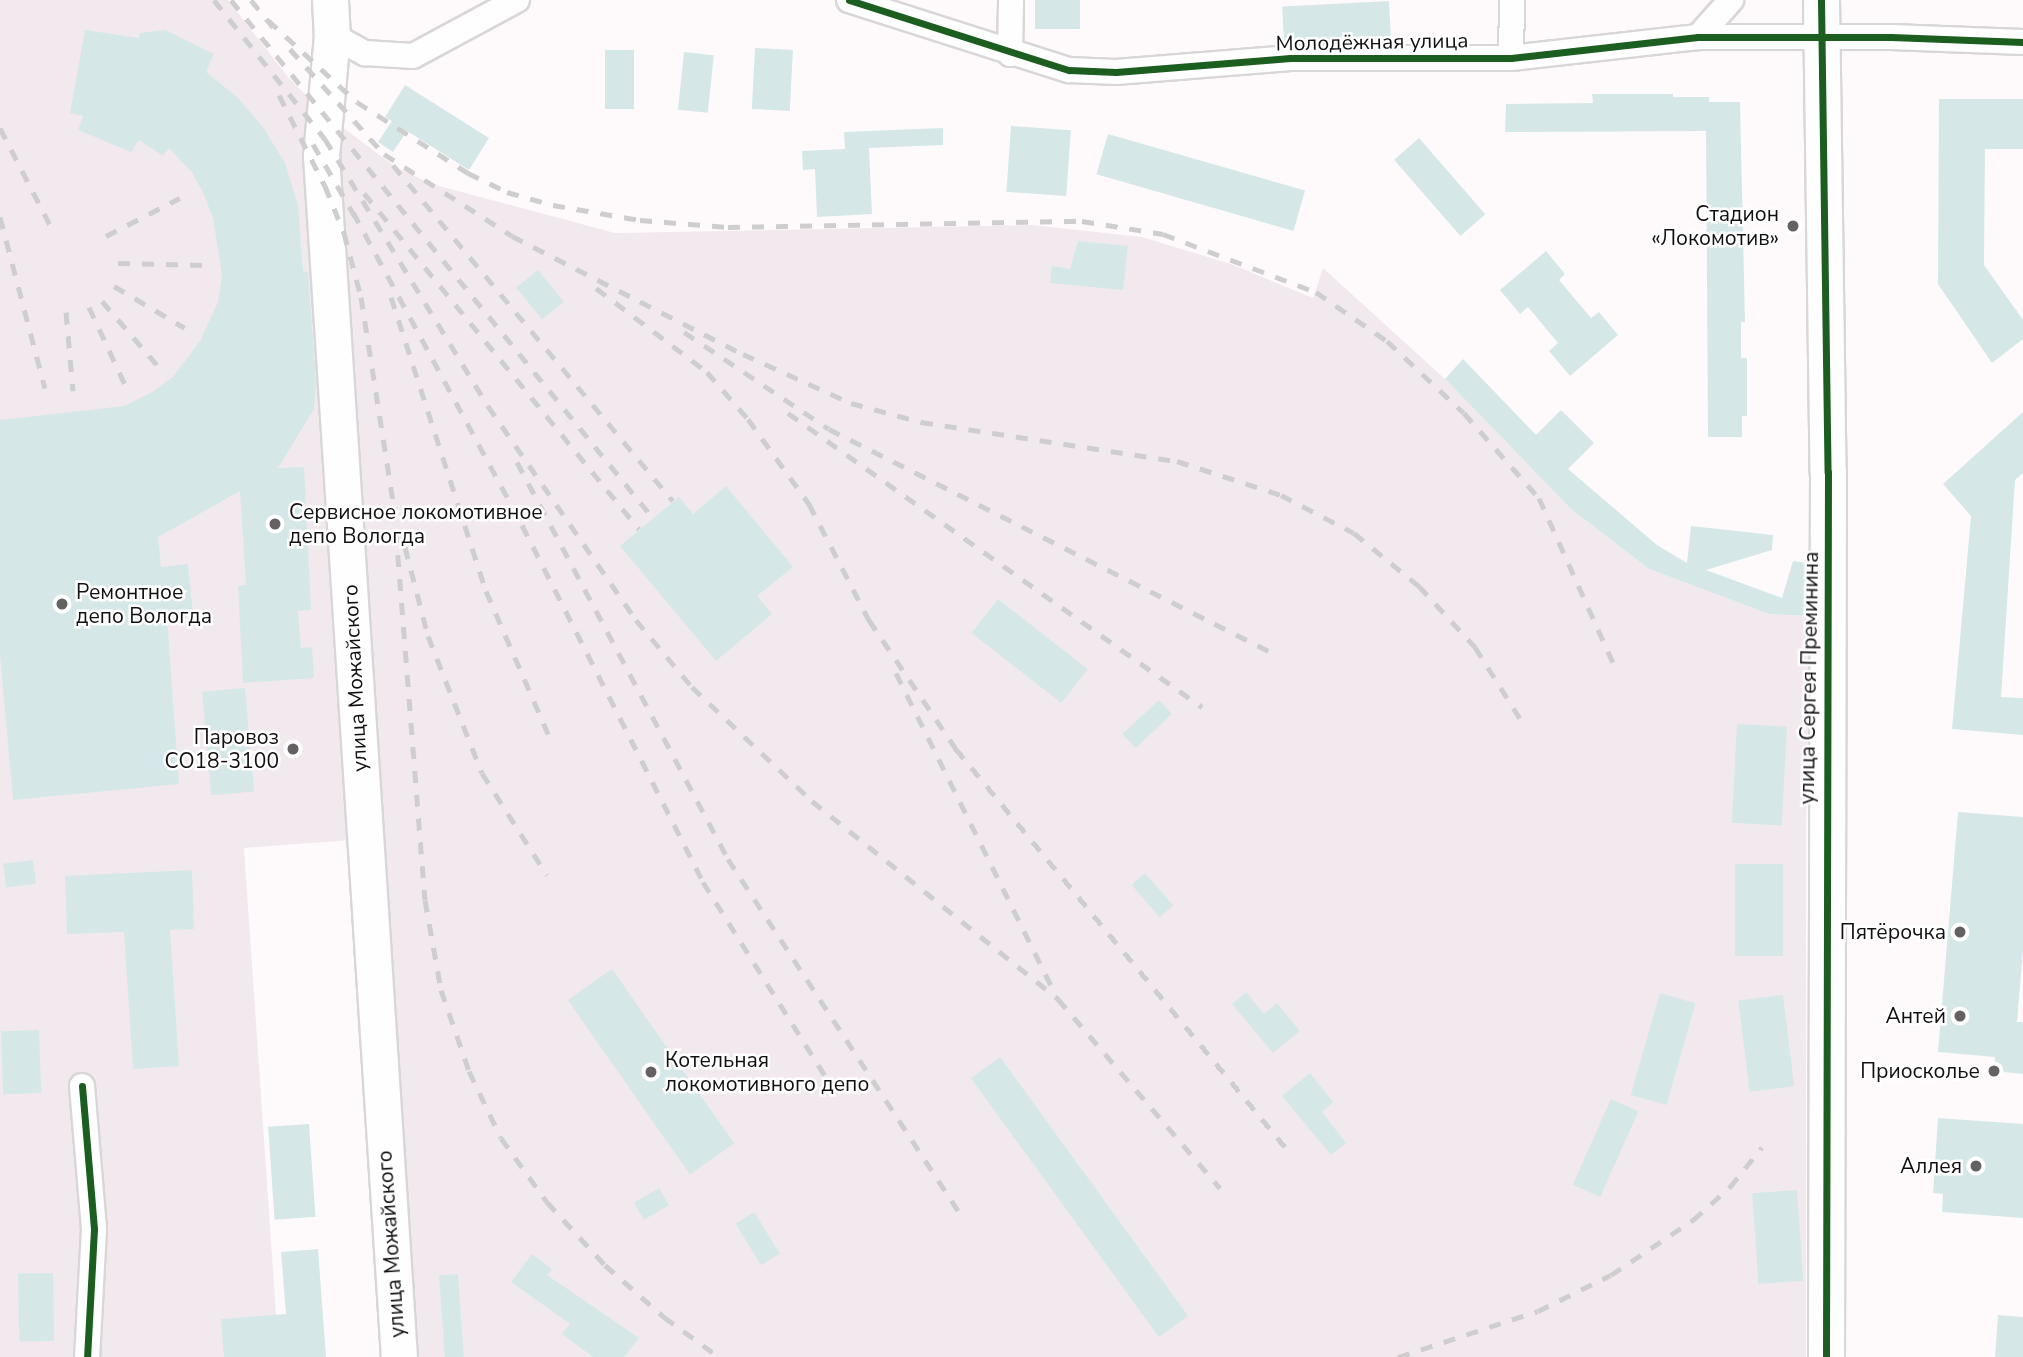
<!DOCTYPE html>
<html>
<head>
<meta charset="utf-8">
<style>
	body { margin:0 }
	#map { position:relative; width:2023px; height:1357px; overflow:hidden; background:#fefafc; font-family:"Nunito Sans",sans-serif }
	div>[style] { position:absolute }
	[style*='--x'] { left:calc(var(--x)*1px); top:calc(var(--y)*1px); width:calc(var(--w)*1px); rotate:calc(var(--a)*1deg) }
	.built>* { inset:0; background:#f2e9ef }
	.building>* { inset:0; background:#d5e8e7; transform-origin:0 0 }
	.roads { filter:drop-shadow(2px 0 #d9d6d7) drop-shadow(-2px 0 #d9d6d7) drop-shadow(0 2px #d9d6d7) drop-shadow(0 -2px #d9d6d7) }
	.street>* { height:24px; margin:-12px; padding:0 12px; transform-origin:12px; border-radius:12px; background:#fffeff }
	.secondary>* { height:35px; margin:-17.5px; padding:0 17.5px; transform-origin:17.5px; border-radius:17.5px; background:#fffeff }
	.rail>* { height:5px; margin-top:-2.5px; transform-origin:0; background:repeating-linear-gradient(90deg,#cfcecf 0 12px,transparent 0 24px) }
	.cycleway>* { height:7px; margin:-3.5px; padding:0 3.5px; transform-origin:3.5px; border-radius:3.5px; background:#1b5e20 }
	.dots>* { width:19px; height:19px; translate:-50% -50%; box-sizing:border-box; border:4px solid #fff; border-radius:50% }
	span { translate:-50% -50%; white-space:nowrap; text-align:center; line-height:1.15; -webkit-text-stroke:5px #fff; paint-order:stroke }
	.street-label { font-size:21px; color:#110f10 }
	.poi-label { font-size:21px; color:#110f10 }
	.right { translate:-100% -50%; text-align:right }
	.left { translate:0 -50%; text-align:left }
</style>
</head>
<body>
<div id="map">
	<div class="built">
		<i style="clip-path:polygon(0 0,228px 0,288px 77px,326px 115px,397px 168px,432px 184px,615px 233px,1032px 225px,1142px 237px,1231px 264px,1313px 298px,1323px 268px,1445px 379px,1571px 509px,1649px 569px,1769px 614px,1812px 616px,1806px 826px,1806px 1357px,416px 1357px,378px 838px,244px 848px,279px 1357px,0 1357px)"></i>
	</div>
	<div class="building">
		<i style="left:1035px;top:0;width:45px;height:29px"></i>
		<i style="left:1389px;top:1px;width:41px;height:107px;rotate:87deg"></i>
		<i style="clip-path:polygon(85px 30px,139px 38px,140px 33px,165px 30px,214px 54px,206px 72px,237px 97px,263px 127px,285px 163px,298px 205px,303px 271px,308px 272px,316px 385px,314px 409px,278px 468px,304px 467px,311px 610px,298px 611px,301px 648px,312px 647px,314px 678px,243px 683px,238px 586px,246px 585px,240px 491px,158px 537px,161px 567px,188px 564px,193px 614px,167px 617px,179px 784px,13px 800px,0 654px,0 420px,124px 406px,152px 392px,173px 377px,200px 341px,218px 302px,222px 275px,213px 218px,204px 195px,192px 172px,169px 148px,163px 156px,139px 140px,131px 152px,78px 130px,83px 116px,70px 113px)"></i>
		<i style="left:755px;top:48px;width:38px;height:61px;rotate:3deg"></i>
		<i style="left:605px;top:50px;width:29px;height:59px"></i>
		<i style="left:684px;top:52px;width:30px;height:58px;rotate:6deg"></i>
		<i style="clip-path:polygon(405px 85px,489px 138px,469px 170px,407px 131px,393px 152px,378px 142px,392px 121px,385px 117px)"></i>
		<i style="clip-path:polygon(1592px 94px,1673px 94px,1673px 97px,1709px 97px,1709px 102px,1740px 102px,1745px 322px,1741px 322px,1741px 358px,1747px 358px,1747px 416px,1742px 416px,1742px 437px,1708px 437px,1706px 131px,1505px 132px,1506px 104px,1593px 103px)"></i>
		<i style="clip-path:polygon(1939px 99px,2023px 99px,2023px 149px,1985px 149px,1984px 265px,2023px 320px,2023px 339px,1992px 363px,1938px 284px)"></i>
		<i style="left:1011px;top:126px;width:60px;height:66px;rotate:4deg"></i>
		<i style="clip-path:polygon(943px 128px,943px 145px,869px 148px,872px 214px,817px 217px,815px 169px,803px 170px,802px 151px,845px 149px,844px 132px)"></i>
		<i style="left:1108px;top:134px;width:205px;height:42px;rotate:16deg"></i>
		<i style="left:1419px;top:138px;width:101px;height:33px;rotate:49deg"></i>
		<i style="clip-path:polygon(1078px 241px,1128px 246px,1123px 290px,1050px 283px,1052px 266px,1070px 269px)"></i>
		<i style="clip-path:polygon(1546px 251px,1565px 274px,1559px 280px,1591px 318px,1599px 312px,1618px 335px,1570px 376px,1549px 351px,1558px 343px,1528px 307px,1520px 314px,1500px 290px)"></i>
		<i style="left:538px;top:270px;width:41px;height:28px;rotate:51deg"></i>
		<i style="clip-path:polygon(1463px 359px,1536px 435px,1561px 410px,1594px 443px,1568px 469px,1657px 545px,1687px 563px,1691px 526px,1773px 535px,1772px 550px,1706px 570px,1782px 598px,1793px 561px,1808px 563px,1808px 616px,1769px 614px,1649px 569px,1571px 509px,1445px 379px)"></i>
		<i style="clip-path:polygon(2023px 412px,2023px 473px,2015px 480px,2001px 697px,2023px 698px,2023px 735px,1952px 729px,1971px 516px,1943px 484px)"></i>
		<i style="clip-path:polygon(726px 486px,793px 567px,757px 596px,772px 614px,716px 661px,620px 546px,679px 497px,693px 514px)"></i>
		<i style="left:998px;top:599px;width:114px;height:43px;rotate:38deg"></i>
		<i style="left:245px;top:688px;width:104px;height:43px;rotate:85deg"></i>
		<i style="left:1159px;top:700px;width:19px;height:50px;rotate:47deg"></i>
		<i style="left:1737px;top:724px;width:50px;height:99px;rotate:3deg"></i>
		<i style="clip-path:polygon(1958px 812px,2023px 817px,2023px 950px,2017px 1022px,2023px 1022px,2023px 1074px,1994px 1071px,1995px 1057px,1938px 1052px)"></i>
		<i style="left:33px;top:860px;width:24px;height:30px;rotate:83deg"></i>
		<i style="left:1735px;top:864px;width:48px;height:92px"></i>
		<i style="clip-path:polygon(192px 870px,194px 929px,170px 930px,179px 1066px,133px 1069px,124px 932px,67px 934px,65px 876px)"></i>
		<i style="left:1145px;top:873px;width:43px;height:18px;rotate:49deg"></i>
		<i style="left:612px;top:969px;width:213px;height:54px;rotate:55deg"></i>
		<i style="clip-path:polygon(1246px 992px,1264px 1014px,1277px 1003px,1300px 1031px,1273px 1053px,1232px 1004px)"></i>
		<i style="left:1660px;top:993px;width:37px;height:106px;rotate:16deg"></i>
		<i style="left:1783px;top:995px;width:92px;height:45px;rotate:83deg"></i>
		<i style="left:39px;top:1030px;width:63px;height:38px;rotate:88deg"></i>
		<i style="left:1000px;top:1057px;width:320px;height:36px;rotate:54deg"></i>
		<i style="clip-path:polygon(1310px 1073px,1333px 1102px,1322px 1112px,1346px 1143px,1331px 1155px,1282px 1096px)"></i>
		<i style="left:1611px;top:1099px;width:30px;height:94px;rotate:24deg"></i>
		<i style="clip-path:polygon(1938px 1118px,2023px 1124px,2023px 1218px,1942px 1212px,1943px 1194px,1933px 1193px)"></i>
		<i style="left:309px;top:1124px;width:93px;height:41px;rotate:86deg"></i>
		<i style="left:659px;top:1188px;width:20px;height:29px;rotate:60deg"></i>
		<i style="left:1797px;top:1190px;width:91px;height:45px;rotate:86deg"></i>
		<i style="left:754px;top:1212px;width:49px;height:22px;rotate:58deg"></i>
		<i style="clip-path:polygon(318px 1249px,326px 1357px,224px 1357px,221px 1319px,286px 1314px,281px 1252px)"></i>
		<i style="clip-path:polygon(532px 1254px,552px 1269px,547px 1275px,639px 1338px,624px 1357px,593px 1357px,562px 1334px,570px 1324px,511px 1282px)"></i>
		<i style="left:53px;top:1273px;width:68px;height:35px;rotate:89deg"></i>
		<i style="left:458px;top:1274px;width:83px;height:19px;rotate:86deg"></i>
		<i style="clip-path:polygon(1998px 1315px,2023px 1317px,2023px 1357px,1995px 1357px)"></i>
	</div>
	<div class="roads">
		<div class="street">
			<i style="--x:849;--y:0;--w:231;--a:17.7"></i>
			<i style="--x:1069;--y:70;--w:47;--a:2.4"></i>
			<i style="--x:1116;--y:72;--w:175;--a:-4.6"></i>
			<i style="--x:1290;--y:58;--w:221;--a:0"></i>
			<i style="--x:1511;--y:58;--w:188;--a:-6.4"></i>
			<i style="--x:1698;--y:37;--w:193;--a:0"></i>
			<i style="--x:1891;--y:37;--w:132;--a:2.2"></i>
			<i style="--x:332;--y:35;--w:38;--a:29"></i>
			<i style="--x:365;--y:53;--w:48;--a:3.6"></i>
			<i style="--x:413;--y:56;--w:118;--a:-28.3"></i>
			<i style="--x:1698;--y:37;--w:50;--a:-48.3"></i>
			<i style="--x:1010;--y:54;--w:54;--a:-88.9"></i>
			<i style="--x:1511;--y:58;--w:58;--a:-89"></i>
			<i style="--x:82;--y:1086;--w:144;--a:85.2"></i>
			<i style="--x:94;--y:1229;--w:128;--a:93.1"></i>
		</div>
		<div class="secondary">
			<i style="--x:330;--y:0;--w:35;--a:87"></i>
			<i style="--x:332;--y:35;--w:121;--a:95.2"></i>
			<i style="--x:321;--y:155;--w:1205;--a:86.29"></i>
			<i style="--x:1821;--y:0;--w:472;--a:89.2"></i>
			<i style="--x:1828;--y:472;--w:885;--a:90.13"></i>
		</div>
	</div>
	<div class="rail">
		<i style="--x:214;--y:0;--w:178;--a:51.4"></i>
		<i style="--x:325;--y:139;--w:313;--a:58.6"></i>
		<i style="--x:488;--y:406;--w:260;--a:55.3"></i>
		<i style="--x:636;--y:620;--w:87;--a:50.1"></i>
		<i style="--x:692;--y:687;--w:166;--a:43.5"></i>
		<i style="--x:812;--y:801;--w:316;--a:38.8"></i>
		<i style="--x:1058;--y:999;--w:249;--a:49.4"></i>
		<i style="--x:231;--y:0;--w:668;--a:50.83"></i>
		<i style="--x:251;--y:0;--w:35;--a:51"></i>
		<i style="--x:268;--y:20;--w:121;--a:42.7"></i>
		<i style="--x:357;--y:102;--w:132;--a:32.6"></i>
		<i style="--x:468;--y:173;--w:43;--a:26"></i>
		<i style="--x:507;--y:192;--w:48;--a:15.8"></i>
		<i style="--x:553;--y:205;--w:88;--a:9.8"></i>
		<i style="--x:640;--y:220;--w:88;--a:4.5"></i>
		<i style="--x:728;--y:227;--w:354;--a:-1"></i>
		<i style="--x:1082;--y:221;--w:82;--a:9.1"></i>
		<i style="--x:1163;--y:234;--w:164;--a:20.8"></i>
		<i style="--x:1316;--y:292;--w:86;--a:34.6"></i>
		<i style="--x:1387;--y:341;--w:105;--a:43.1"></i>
		<i style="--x:1464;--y:413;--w:113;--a:48.6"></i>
		<i style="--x:1539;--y:498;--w:185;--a:65.8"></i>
		<i style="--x:290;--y:49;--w:141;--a:48.2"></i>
		<i style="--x:384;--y:154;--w:152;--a:32.6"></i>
		<i style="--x:512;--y:236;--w:259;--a:27.1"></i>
		<i style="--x:743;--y:354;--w:119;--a:24.4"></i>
		<i style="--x:851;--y:403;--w:73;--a:15.2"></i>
		<i style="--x:921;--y:422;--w:259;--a:8.7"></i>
		<i style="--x:1177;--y:461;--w:109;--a:18.1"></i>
		<i style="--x:1281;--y:495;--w:82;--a:27.5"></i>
		<i style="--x:1354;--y:533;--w:84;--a:39.2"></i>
		<i style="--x:1419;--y:586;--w:83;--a:47.4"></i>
		<i style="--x:1475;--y:647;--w:86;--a:57.8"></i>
		<i style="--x:279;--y:95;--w:102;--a:63.2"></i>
		<i style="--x:325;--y:186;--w:51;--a:68"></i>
		<i style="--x:344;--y:233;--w:66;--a:75.1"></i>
		<i style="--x:361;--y:297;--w:213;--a:81.1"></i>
		<i style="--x:394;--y:507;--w:394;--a:85.5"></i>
		<i style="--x:425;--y:900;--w:91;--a:79.9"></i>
		<i style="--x:441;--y:990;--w:86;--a:70.9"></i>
		<i style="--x:469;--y:1071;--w:74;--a:64.5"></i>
		<i style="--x:501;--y:1138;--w:79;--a:54.3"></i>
		<i style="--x:547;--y:1202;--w:86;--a:47.4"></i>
		<i style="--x:605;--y:1265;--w:79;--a:41.4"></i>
		<i style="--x:664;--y:1317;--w:68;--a:36"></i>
		<i style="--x:0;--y:128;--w:109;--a:62.7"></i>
		<i style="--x:313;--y:144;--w:88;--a:59.9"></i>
		<i style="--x:393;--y:165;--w:437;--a:50.2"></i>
		<i style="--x:364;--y:193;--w:434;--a:50.7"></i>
		<i style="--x:353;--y:212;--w:356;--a:61.6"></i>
		<i style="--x:522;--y:525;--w:400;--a:63.1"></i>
		<i style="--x:703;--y:882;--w:236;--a:57.8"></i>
		<i style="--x:0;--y:217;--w:177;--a:75.3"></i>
		<i style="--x:106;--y:236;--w:83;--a:-27.2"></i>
		<i style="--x:118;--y:263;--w:87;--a:1.3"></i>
		<i style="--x:114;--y:286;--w:82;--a:30.6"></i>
		<i style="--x:596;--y:288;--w:139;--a:37.1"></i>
		<i style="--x:707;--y:372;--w:62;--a:48.9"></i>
		<i style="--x:748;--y:419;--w:105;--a:54.3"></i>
		<i style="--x:809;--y:504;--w:131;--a:62.7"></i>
		<i style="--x:869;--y:620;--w:156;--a:56"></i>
		<i style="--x:956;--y:749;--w:524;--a:50.42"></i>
		<i style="--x:391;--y:297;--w:309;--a:72.1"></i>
		<i style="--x:486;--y:591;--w:160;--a:66.5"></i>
		<i style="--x:102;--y:301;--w:86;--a:49.3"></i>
		<i style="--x:89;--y:307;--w:90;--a:65.1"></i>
		<i style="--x:66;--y:312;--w:79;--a:84.9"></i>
		<i style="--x:684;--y:332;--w:174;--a:33.8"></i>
		<i style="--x:829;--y:429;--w:493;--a:26.8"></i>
		<i style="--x:788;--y:413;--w:508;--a:35.38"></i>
		<i style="--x:517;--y:462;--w:450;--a:62"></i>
		<i style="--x:728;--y:859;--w:422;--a:56.8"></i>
		<i style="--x:405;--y:547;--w:92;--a:75.5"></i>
		<i style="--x:428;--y:636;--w:147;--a:68.5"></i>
		<i style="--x:482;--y:773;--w:121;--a:57.5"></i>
		<i style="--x:896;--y:673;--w:357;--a:63.6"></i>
		<i style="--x:1398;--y:1357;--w:147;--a:-18.2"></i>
		<i style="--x:1538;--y:1311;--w:81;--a:-26.3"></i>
		<i style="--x:1611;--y:1275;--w:99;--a:-33.9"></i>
		<i style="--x:1693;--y:1220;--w:50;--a:-41.7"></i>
		<i style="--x:1730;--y:1187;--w:51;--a:-51.3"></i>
	</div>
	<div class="cycleway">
		<i style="--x:849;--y:0;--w:231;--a:17.7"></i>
		<i style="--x:1069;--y:70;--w:47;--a:2.4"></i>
		<i style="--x:1116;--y:72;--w:175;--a:-4.6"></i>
		<i style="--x:1290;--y:58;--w:221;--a:0"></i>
		<i style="--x:1511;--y:58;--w:188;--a:-6.4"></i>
		<i style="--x:1698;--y:37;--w:193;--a:0"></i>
		<i style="--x:1891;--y:37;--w:132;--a:2.2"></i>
		<i style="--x:1821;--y:0;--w:472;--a:89.2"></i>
		<i style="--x:1828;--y:472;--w:885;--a:90.13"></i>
		<i style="--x:82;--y:1086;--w:144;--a:85.2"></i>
		<i style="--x:94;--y:1229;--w:128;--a:93.1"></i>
	</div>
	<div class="dots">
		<i style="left:1793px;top:226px;background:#646163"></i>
		<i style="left:275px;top:524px;background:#646163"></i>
		<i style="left:62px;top:604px;background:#646163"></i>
		<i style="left:293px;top:749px;background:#646163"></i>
		<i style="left:1960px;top:932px;background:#646163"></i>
		<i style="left:1960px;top:1016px;background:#646163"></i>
		<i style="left:1994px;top:1071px;background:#646163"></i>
		<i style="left:651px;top:1072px;background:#646163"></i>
		<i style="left:1976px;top:1166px;background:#646163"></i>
	</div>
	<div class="street-label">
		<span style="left:1372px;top:42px;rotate:-1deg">Молодёжная улица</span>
		<span style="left:355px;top:678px;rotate:-93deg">улица Можайского</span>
		<span style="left:1809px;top:678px;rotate:-89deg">улица Сергея Преминина</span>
		<span style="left:391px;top:1244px;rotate:-94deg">улица Можайского</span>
	</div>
	<div class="poi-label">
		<span class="right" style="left:1779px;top:226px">Стадион<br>«Локомотив»</span>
		<span class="left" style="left:289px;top:524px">Сервисное локомотивное<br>депо Вологда</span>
		<span class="left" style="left:76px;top:604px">Ремонтное<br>депо Вологда</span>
		<span class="right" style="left:279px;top:749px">Паровоз<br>СО18-3100</span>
		<span class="right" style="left:1946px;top:932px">Пятёрочка</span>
		<span class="right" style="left:1946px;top:1016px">Антей</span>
		<span class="left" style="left:665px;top:1072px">Котельная<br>локомотивного депо</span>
		<span class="right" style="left:1980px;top:1071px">Приосколье</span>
		<span class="right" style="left:1962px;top:1166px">Аллея</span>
	</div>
</div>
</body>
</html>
